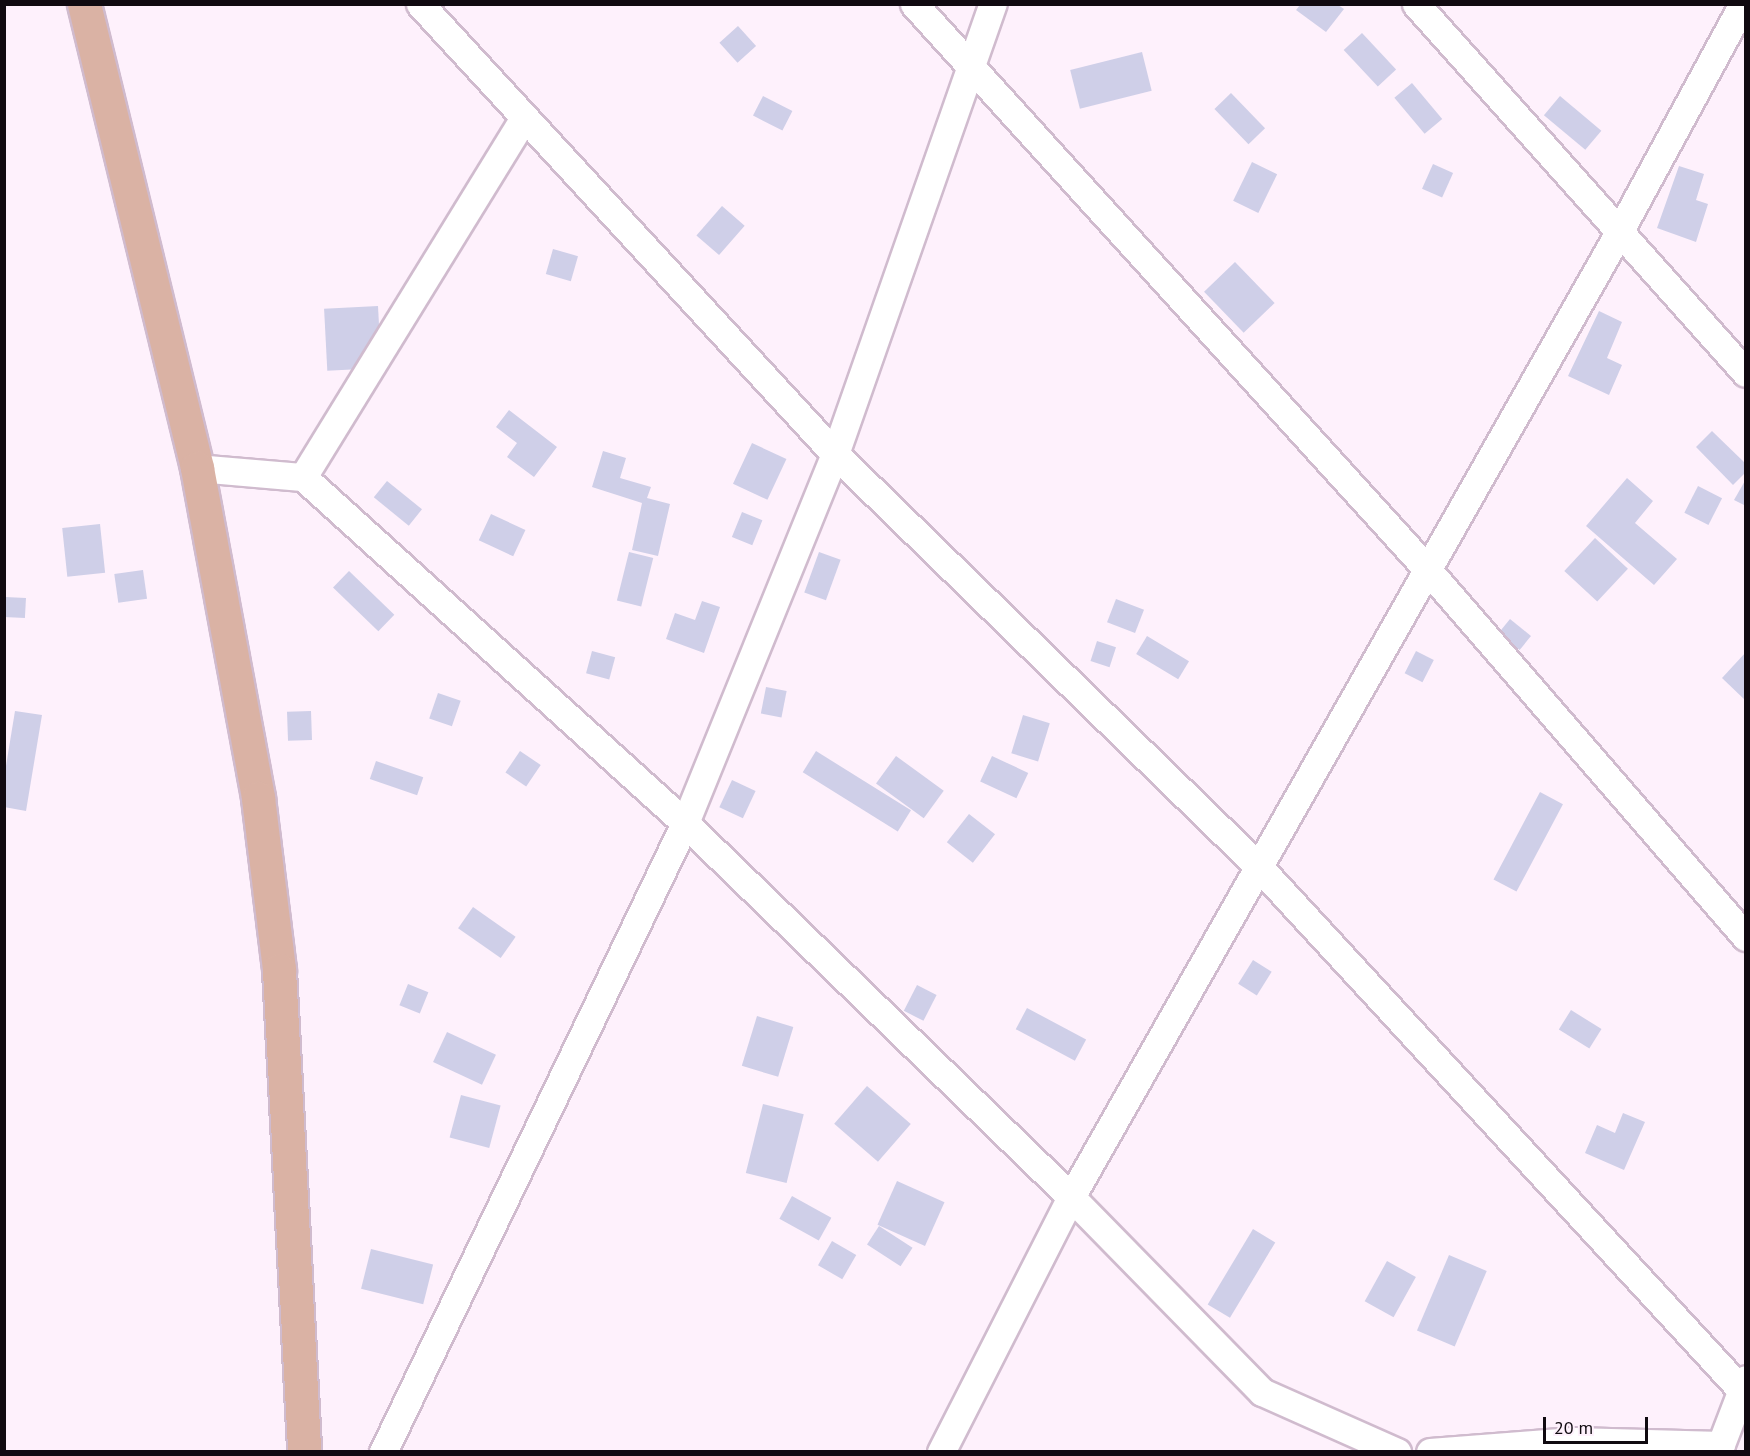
<!DOCTYPE html>
<html>
<head>
<meta charset="utf-8">
<style>
	body { margin:0 }
	#map { position:relative; width:1750px; height:1456px; overflow:hidden; background:#fef1fc; font-family:"PT Sans",sans-serif }
	div>[style] { position:absolute }
	[style*='--x'] { left:calc(var(--x)*1px); top:calc(var(--y)*1px); width:calc(var(--w)*1px); rotate:calc(var(--a)*1deg) }
	.building>* { inset:0; background:#cfcfe8; transform-origin:0 0 }
	.roads { filter:drop-shadow(2px 0 #d0bbce) drop-shadow(-2px 0 #d0bbce) drop-shadow(0 2px #d0bbce) drop-shadow(0 -2px #d0bbce) }
	.minor>* { height:27px; margin:-13.5px; padding:0 13.5px; transform-origin:13.5px; border-radius:13.5px; background:#fff }
	.primary>* { height:33px; margin:-16.5px; padding:0 16.5px; transform-origin:16.5px; border-radius:16.5px; background:#dab2a4 }
	span { translate:-50% -50%; white-space:nowrap; text-align:center; line-height:1.15; -webkit-text-stroke:4.5px #fef1fc; paint-order:stroke }
	.frame { position:absolute; inset:0; border:6px solid #100a10; pointer-events:none }
	.scale { position:absolute; left:1543px; top:1417px; width:105px; height:27px; box-sizing:border-box; border:3px solid #100a10; border-top:0; padding-left:8px; font-size:18px; line-height:21px; white-space:nowrap; color:#100a10; -webkit-text-stroke:4px #fef1fc; paint-order:stroke }
</style>
</head>
<body>
<div id="map">
	<div class="building">
		<i style="clip-path:polygon(1300px 5px,1338px 5px,1344px 9px,1326px 32px,1296px 10px)"></i>
		<i style="left:738px;top:26px;width:27px;height:25px;rotate:48deg"></i>
		<i style="left:1362px;top:33px;width:50px;height:25px;rotate:47deg"></i>
		<i style="left:1142px;top:52px;width:40px;height:74px;rotate:76deg"></i>
		<i style="left:1412px;top:83px;width:47px;height:23px;rotate:50deg"></i>
		<i style="left:1231px;top:93px;width:49px;height:23px;rotate:46deg"></i>
		<i style="left:763px;top:96px;width:33px;height:22px;rotate:27deg"></i>
		<i style="left:1560px;top:96px;width:54px;height:25px;rotate:40deg"></i>
		<i style="left:1252px;top:162px;width:28px;height:43px;rotate:26deg"></i>
		<i style="left:1433px;top:164px;width:22px;height:27px;rotate:24deg"></i>
		<i style="clip-path:polygon(1679px 166px,1704px 174px,1696px 200px,1708px 204px,1696px 242px,1657px 228px)"></i>
		<i style="left:722px;top:206px;width:30px;height:39px;rotate:41deg"></i>
		<i style="left:553px;top:249px;width:26px;height:26px;rotate:16deg"></i>
		<i style="left:1235px;top:262px;width:57px;height:43px;rotate:46deg"></i>
		<i style="left:378px;top:306px;width:62px;height:54px;rotate:87deg"></i>
		<i style="clip-path:polygon(1599px 311px,1622px 322px,1607px 358px,1622px 365px,1609px 395px,1568px 376px)"></i>
		<i style="clip-path:polygon(509px 410px,557px 447px,534px 477px,507px 457px,517px 443px,496px 427px)"></i>
		<i style="clip-path:polygon(1712px 431px,1746px 464px,1746px 472px,1733px 485px,1696px 447px)"></i>
		<i style="left:752px;top:443px;width:38px;height:45px;rotate:25deg"></i>
		<i style="clip-path:polygon(603px 451px,626px 458px,620px 478px,651px 487px,647px 498px,670px 504px,658px 556px,632px 550px,642px 503px,592px 487px)"></i>
		<i style="clip-path:polygon(1627px 478px,1653px 501px,1635px 523px,1677px 559px,1654px 585px,1586px 526px)"></i>
		<i style="clip-path:polygon(1746px 479px,1746px 506px,1734px 500px)"></i>
		<i style="left:387px;top:481px;width:45px;height:21px;rotate:39deg"></i>
		<i style="left:1698px;top:486px;width:27px;height:30px;rotate:27deg"></i>
		<i style="left:742px;top:512px;width:22px;height:27px;rotate:22deg"></i>
		<i style="left:491px;top:514px;width:38px;height:29px;rotate:25deg"></i>
		<i style="left:100px;top:524px;width:49px;height:38px;rotate:84deg"></i>
		<i style="left:1595px;top:538px;width:45px;height:45px;rotate:43deg"></i>
		<i style="left:629px;top:552px;width:25px;height:50px;rotate:14deg"></i>
		<i style="left:819px;top:552px;width:23px;height:43px;rotate:20deg"></i>
		<i style="left:143px;top:570px;width:29px;height:29px;rotate:82deg"></i>
		<i style="left:349px;top:571px;width:63px;height:23px;rotate:44deg"></i>
		<i style="left:5px;top:597px;width:21px;height:20px;rotate:3deg"></i>
		<i style="left:1116px;top:599px;width:30px;height:25px;rotate:21deg"></i>
		<i style="clip-path:polygon(702px 601px,720px 607px,704px 653px,666px 639px,675px 613px,695px 620px)"></i>
		<i style="left:1510px;top:619px;width:27px;height:18px;rotate:39deg"></i>
		<i style="left:1147px;top:636px;width:49px;height:21px;rotate:31deg"></i>
		<i style="left:1097px;top:641px;width:20px;height:21px;rotate:18deg"></i>
		<i style="left:592px;top:651px;width:24px;height:23px;rotate:15deg"></i>
		<i style="left:1416px;top:651px;width:20px;height:25px;rotate:27deg"></i>
		<i style="clip-path:polygon(1746px 652px,1746px 701px,1722px 678px)"></i>
		<i style="left:766px;top:687px;width:21px;height:27px;rotate:11deg"></i>
		<i style="left:438px;top:693px;width:24px;height:27px;rotate:19deg"></i>
		<i style="clip-path:polygon(15px 711px,42px 715px,26px 811px,4px 807px,4px 778px)"></i>
		<i style="left:311px;top:711px;width:29px;height:24px;rotate:88deg"></i>
		<i style="left:1023px;top:715px;width:28px;height:40px;rotate:17deg"></i>
		<i style="left:520px;top:751px;width:25px;height:26px;rotate:34deg"></i>
		<i style="left:816px;top:751px;width:112px;height:25px;rotate:32deg"></i>
		<i style="left:896px;top:756px;width:59px;height:34px;rotate:36deg"></i>
		<i style="left:992px;top:756px;width:40px;height:28px;rotate:25deg"></i>
		<i style="left:376px;top:761px;width:50px;height:19px;rotate:19deg"></i>
		<i style="left:732px;top:780px;width:26px;height:30px;rotate:25deg"></i>
		<i style="left:1540px;top:792px;width:26px;height:99px;rotate:28deg"></i>
		<i style="left:969px;top:814px;width:33px;height:36px;rotate:38deg"></i>
		<i style="left:473px;top:907px;width:52px;height:26px;rotate:35deg"></i>
		<i style="left:1253px;top:960px;width:22px;height:28px;rotate:32deg"></i>
		<i style="left:408px;top:984px;width:22px;height:23px;rotate:22deg"></i>
		<i style="left:917px;top:985px;width:22px;height:29px;rotate:27deg"></i>
		<i style="left:1027px;top:1008px;width:67px;height:24px;rotate:28deg"></i>
		<i style="left:1571px;top:1010px;width:36px;height:23px;rotate:32deg"></i>
		<i style="left:757px;top:1016px;width:38px;height:52px;rotate:17deg"></i>
		<i style="left:447px;top:1032px;width:54px;height:33px;rotate:25deg"></i>
		<i style="left:867px;top:1086px;width:58px;height:50px;rotate:41deg"></i>
		<i style="left:461px;top:1095px;width:41px;height:44px;rotate:15deg"></i>
		<i style="left:763px;top:1104px;width:42px;height:71px;rotate:14deg"></i>
		<i style="clip-path:polygon(1623px 1113px,1645px 1122px,1624px 1170px,1585px 1153px,1597px 1125px,1615px 1133px)"></i>
		<i style="left:897px;top:1181px;width:52px;height:48px;rotate:24deg"></i>
		<i style="left:792px;top:1196px;width:45px;height:26px;rotate:29deg"></i>
		<i style="left:879px;top:1226px;width:40px;height:22px;rotate:33deg"></i>
		<i style="left:1253px;top:1229px;width:26px;height:88px;rotate:31deg"></i>
		<i style="left:832px;top:1241px;width:28px;height:28px;rotate:30deg"></i>
		<i style="left:371px;top:1249px;width:64px;height:41px;rotate:14deg"></i>
		<i style="left:1449px;top:1255px;width:41px;height:82px;rotate:23deg"></i>
		<i style="left:1387px;top:1261px;width:33px;height:46px;rotate:29deg"></i>
	</div>
	<div class="roads">
		<div class="minor">
			<i style="--x:420;--y:4;--w:612;--a:47.32"></i>
			<i style="--x:835;--y:454;--w:592;--a:44.25"></i>
			<i style="--x:1259;--y:867;--w:718;--a:47.31"></i>
			<i style="--x:914;--y:4;--w:763;--a:47.76"></i>
			<i style="--x:1427;--y:569;--w:487;--a:49.1"></i>
			<i style="--x:1416;--y:4;--w:495;--a:48.2"></i>
			<i style="--x:197;--y:468;--w:106;--a:4.9"></i>
			<i style="--x:303;--y:477;--w:515;--a:42.17"></i>
			<i style="--x:685;--y:823;--w:537;--a:44.1"></i>
			<i style="--x:1071;--y:1197;--w:273;--a:45.6"></i>
			<i style="--x:1262;--y:1392;--w:148;--a:24"></i>
			<i style="--x:303;--y:477;--w:419;--a:-58.4"></i>
			<i style="--x:383;--y:1452;--w:698;--a:-64.35"></i>
			<i style="--x:685;--y:823;--w:398;--a:-67.9"></i>
			<i style="--x:835;--y:454;--w:477;--a:-70.7"></i>
			<i style="--x:941;--y:1452;--w:286;--a:-63"></i>
			<i style="--x:1071;--y:1197;--w:1108;--a:-60.4"></i>
			<i style="--x:1618;--y:234;--w:262;--a:-61.5"></i>
			<i style="--x:1430;--y:1452;--w:143;--a:-4.4"></i>
			<i style="--x:1573;--y:1441;--w:148;--a:1.5"></i>
			<i style="--x:1718;--y:1452;--w:78;--a:-69"></i>
		</div>
		<div class="primary">
			<i style="--x:84;--y:4;--w:478;--a:76.3"></i>
			<i style="--x:197;--y:468;--w:336;--a:79.5"></i>
			<i style="--x:258;--y:798;--w:173;--a:83"></i>
			<i style="--x:279;--y:970;--w:483;--a:87"></i>
		</div>
	</div>
	<div class="frame"></div>
	<div class="scale">20 m</div>
</div>
</body>
</html>
